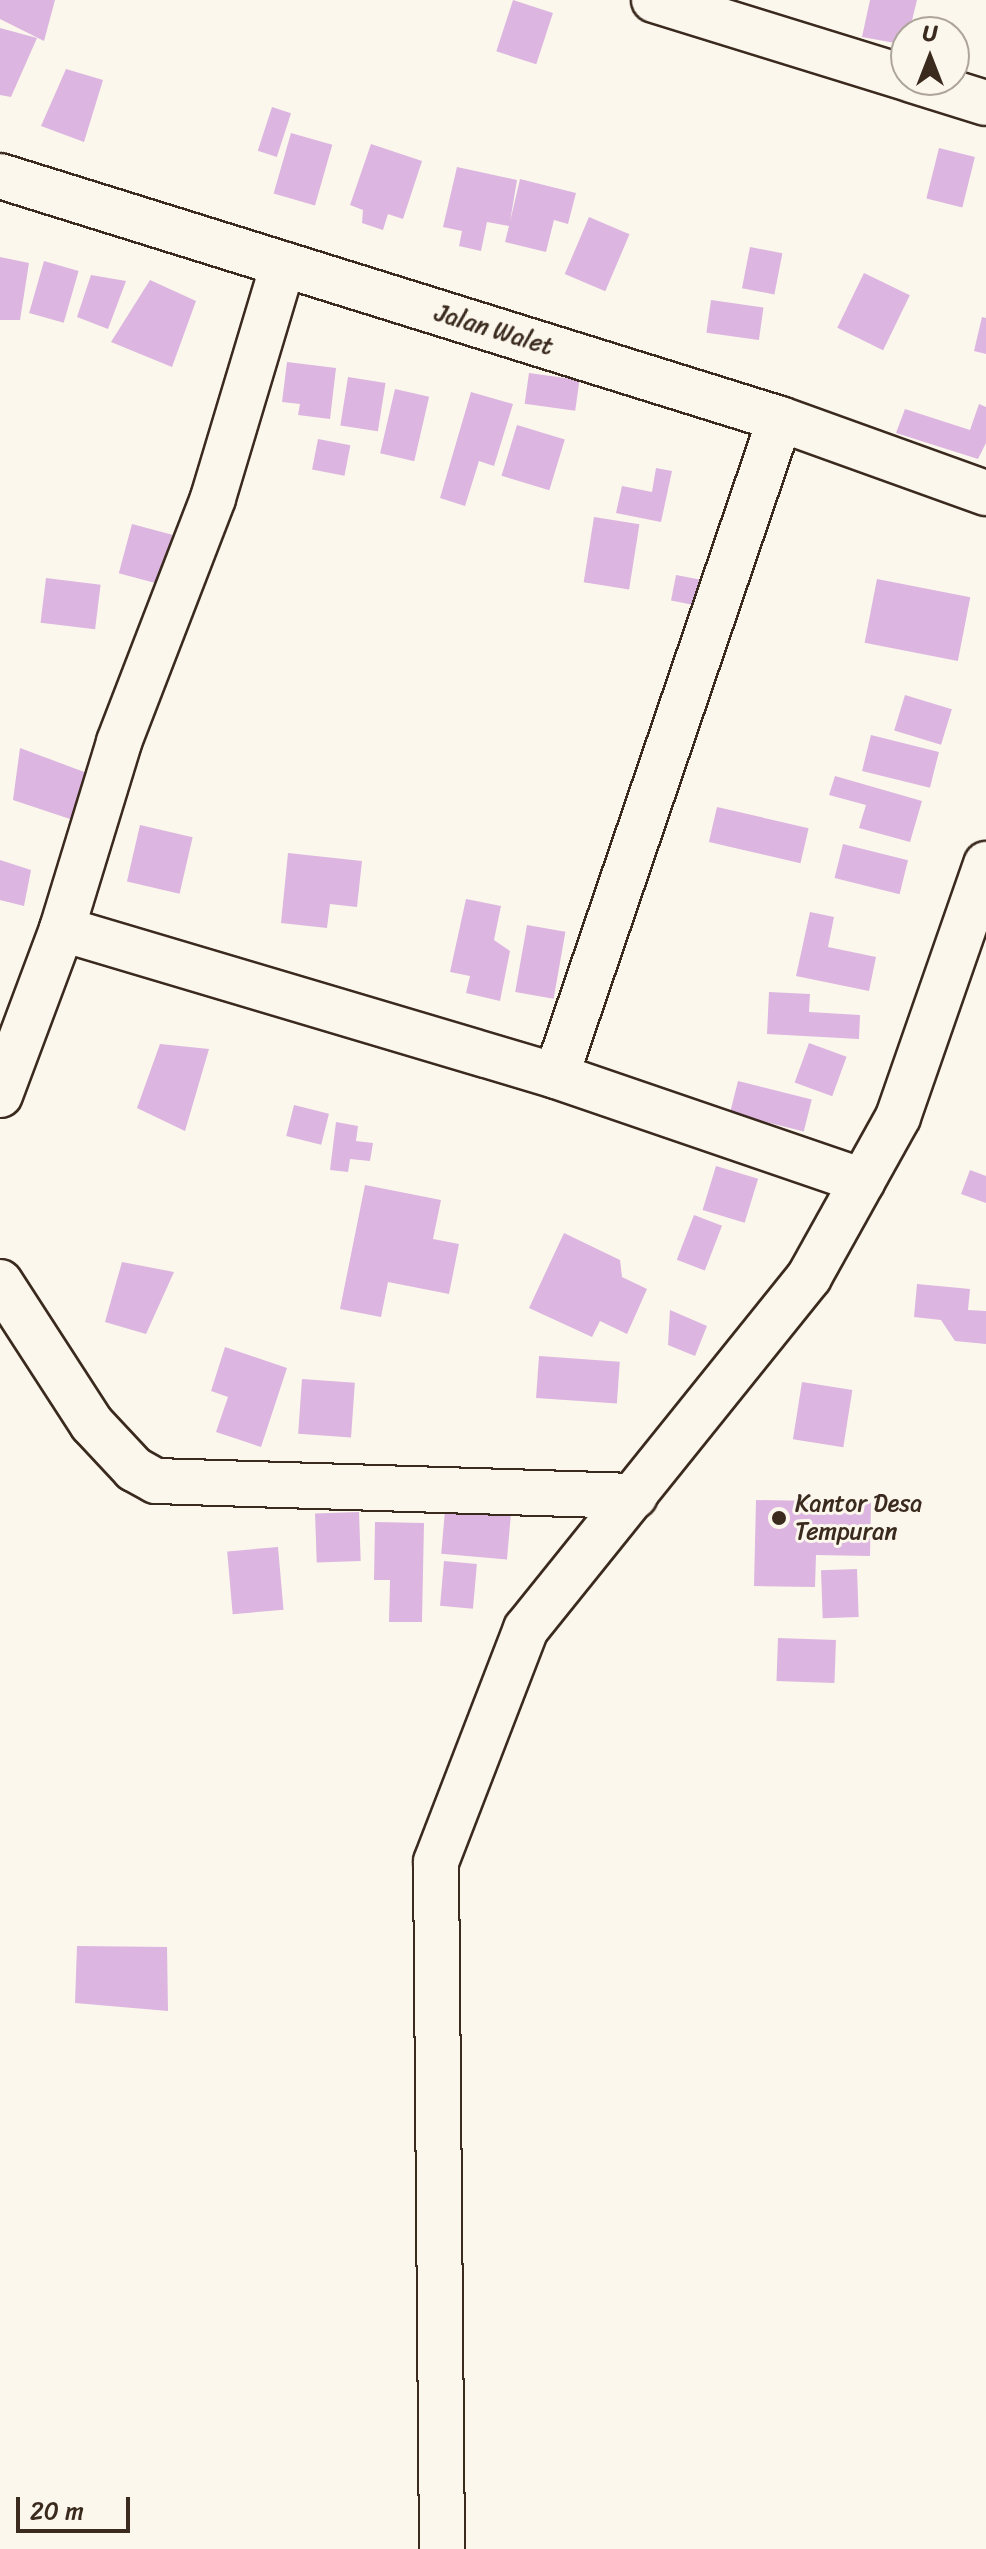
<!DOCTYPE html>
<html>
<head>
<meta charset="utf-8">
<style>
	body { margin:0 }
	#map { position:relative; width:986px; height:2549px; overflow:hidden; background:#fbf7ec; font-family:Sriracha,sans-serif }
	div>[style] { position:absolute }
	[style*='--x'] { left:calc(var(--x)*1px); top:calc(var(--y)*1px); width:calc(var(--w)*1px); rotate:calc(var(--a)*1deg) }
	.building>* { inset:0; background:#dcb6e0; transform-origin:0 0 }
	.roads { filter:drop-shadow(2px 0 #3b2a1e) drop-shadow(-2px 0 #3b2a1e) drop-shadow(0 2px #3b2a1e) drop-shadow(0 -2px #3b2a1e) }
	.minor>* { height:44px; margin:-22px; padding:0 22px; transform-origin:22px; border-radius:22px; background:#fbf7ec }
	.dots>* { width:22px; height:22px; translate:-50% -50%; box-sizing:border-box; border:4px solid #fbf7ec; border-radius:50% }
	span { translate:-50% -50%; white-space:nowrap; text-align:center; line-height:1.15; -webkit-text-stroke:6px #fbf7ec; paint-order:stroke }
	.street-label { font-size:24px; color:#3b2a1e }
	.poi-label { font-size:24px; color:#3b2a1e }
	.left { translate:0 -50%; text-align:left }
	.north { position:absolute; left:890px; top:16px; width:80px; height:80px; box-sizing:border-box; background:#fbf7ec; border:2px solid #aea59a; border-radius:50%; rotate:0deg; font-size:22px; font-weight:700; line-height:32px; text-align:center; color:#3b2a1e }
	.north::after { content:''; display:block; margin:auto; width:28px; height:36px; background:#3b2a1e; clip-path:polygon(50% 0,100% 100%,50% 72%,0 100%) }
	.scale { position:absolute; left:16px; top:2497px; width:114px; height:36px; box-sizing:border-box; border:4px solid #3b2a1e; border-top:0; padding-left:10px; font-size:24px; line-height:28px; white-space:nowrap; color:#3b2a1e; -webkit-text-stroke:6px #fbf7ec; paint-order:stroke }
</style>
</head>
<body>
<div id="map">
	<div class="building">
		<i style="clip-path:polygon(0 0,55px 0,44px 41px,0 19px)"></i>
		<i style="left:513px;top:0;width:42px;height:54px;rotate:18deg"></i>
		<i style="clip-path:polygon(870px 0,917px 0,906px 45px,862px 37px)"></i>
		<i style="clip-path:polygon(0 28px,37px 38px,11px 97px,0 95px)"></i>
		<i style="clip-path:polygon(66px 69px,103px 80px,84px 142px,41px 126px)"></i>
		<i style="left:272px;top:107px;width:20px;height:46px;rotate:18deg"></i>
		<i style="left:291px;top:133px;width:43px;height:63px;rotate:16deg"></i>
		<i style="clip-path:polygon(371px 144px,422px 161px,403px 219px,388px 214px,383px 230px,362px 223px,363px 210px,350px 205px)"></i>
		<i style="left:939px;top:148px;width:37px;height:52px;rotate:14deg"></i>
		<i style="clip-path:polygon(457px 167px,517px 180px,510px 222px,520px 179px,576px 193px,568px 224px,554px 220px,546px 252px,505px 242px,509px 226px,487px 222px,481px 251px,459px 246px,462px 231px,443px 227px)"></i>
		<i style="left:589px;top:217px;width:44px;height:62px;rotate:23deg"></i>
		<i style="left:750px;top:247px;width:33px;height:42px;rotate:11deg"></i>
		<i style="clip-path:polygon(0 257px,29px 263px,20px 320px,0 320px)"></i>
		<i style="left:44px;top:261px;width:36px;height:54px;rotate:16deg"></i>
		<i style="left:864px;top:273px;width:51px;height:61px;rotate:26deg"></i>
		<i style="clip-path:polygon(91px 275px,126px 281px,108px 329px,77px 317px)"></i>
		<i style="clip-path:polygon(150px 280px,196px 301px,172px 367px,111px 342px)"></i>
		<i style="left:711px;top:300px;width:53px;height:33px;rotate:8deg"></i>
		<i style="clip-path:polygon(982px 317px,986px 318px,986px 354px,974px 351px)"></i>
		<i style="clip-path:polygon(287px 362px,336px 368px,330px 419px,298px 415px,300px 404px,282px 402px)"></i>
		<i style="left:529px;top:373px;width:51px;height:31px;rotate:8deg"></i>
		<i style="left:348px;top:377px;width:38px;height:49px;rotate:9deg"></i>
		<i style="left:395px;top:389px;width:35px;height:66px;rotate:13deg"></i>
		<i style="clip-path:polygon(471px 392px,513px 404px,494px 466px,479px 461px,465px 506px,440px 498px)"></i>
		<i style="clip-path:polygon(979px 404px,986px 407px,986px 443px,978px 459px,896px 433px,905px 409px,970px 430px)"></i>
		<i style="left:517px;top:425px;width:50px;height:53px;rotate:17deg"></i>
		<i style="left:318px;top:439px;width:33px;height:31px;rotate:11deg"></i>
		<i style="clip-path:polygon(656px 468px,672px 471px,661px 522px,616px 513px,622px 486px,652px 492px)"></i>
		<i style="left:594px;top:517px;width:46px;height:66px;rotate:9deg"></i>
		<i style="left:132px;top:524px;width:54px;height:51px;rotate:15deg"></i>
		<i style="left:676px;top:575px;width:36px;height:26px;rotate:11deg"></i>
		<i style="left:46px;top:578px;width:55px;height:45px;rotate:7deg"></i>
		<i style="left:877px;top:579px;width:95px;height:65px;rotate:11deg"></i>
		<i style="left:905px;top:695px;width:49px;height:37px;rotate:17deg"></i>
		<i style="left:871px;top:735px;width:70px;height:37px;rotate:14deg"></i>
		<i style="clip-path:polygon(20px 748px,87px 773px,73px 820px,13px 800px)"></i>
		<i style="clip-path:polygon(835px 776px,922px 801px,910px 842px,859px 828px,866px 805px,829px 795px)"></i>
		<i style="left:717px;top:807px;width:94px;height:36px;rotate:13deg"></i>
		<i style="left:140px;top:825px;width:54px;height:58px;rotate:13deg"></i>
		<i style="left:843px;top:844px;width:67px;height:35px;rotate:14deg"></i>
		<i style="clip-path:polygon(288px 853px,362px 861px,357px 907px,330px 904px,327px 928px,281px 923px)"></i>
		<i style="clip-path:polygon(0 860px,31px 870px,24px 906px,0 900px)"></i>
		<i style="clip-path:polygon(466px 899px,501px 906px,494px 940px,510px 951px,500px 1001px,466px 993px,470px 976px,450px 972px)"></i>
		<i style="clip-path:polygon(810px 912px,834px 917px,828px 947px,876px 957px,869px 991px,796px 976px)"></i>
		<i style="left:527px;top:925px;width:39px;height:68px;rotate:10deg"></i>
		<i style="clip-path:polygon(769px 992px,810px 994px,809px 1012px,860px 1015px,859px 1039px,767px 1034px)"></i>
		<i style="left:809px;top:1043px;width:40px;height:42px;rotate:20deg"></i>
		<i style="clip-path:polygon(160px 1044px,209px 1049px,185px 1131px,137px 1108px)"></i>
		<i style="left:738px;top:1081px;width:76px;height:33px;rotate:14deg"></i>
		<i style="left:294px;top:1105px;width:36px;height:32px;rotate:14deg"></i>
		<i style="clip-path:polygon(336px 1122px,358px 1126px,356px 1141px,373px 1143px,370px 1161px,350px 1159px,348px 1172px,330px 1170px)"></i>
		<i style="left:716px;top:1166px;width:44px;height:46px;rotate:17deg"></i>
		<i style="clip-path:polygon(970px 1170px,986px 1176px,986px 1203px,961px 1194px)"></i>
		<i style="clip-path:polygon(365px 1185px,441px 1200px,433px 1239px,459px 1244px,449px 1294px,388px 1282px,381px 1317px,340px 1309px)"></i>
		<i style="left:694px;top:1215px;width:30px;height:48px;rotate:21deg"></i>
		<i style="clip-path:polygon(564px 1233px,620px 1260px,622px 1277px,647px 1289px,627px 1334px,600px 1321px,592px 1337px,529px 1308px)"></i>
		<i style="clip-path:polygon(122px 1262px,174px 1272px,146px 1334px,105px 1322px)"></i>
		<i style="clip-path:polygon(917px 1284px,970px 1289px,968px 1310px,986px 1311px,986px 1344px,955px 1341px,941px 1320px,914px 1317px)"></i>
		<i style="clip-path:polygon(670px 1310px,707px 1326px,695px 1356px,668px 1345px)"></i>
		<i style="clip-path:polygon(225px 1347px,287px 1368px,261px 1447px,216px 1432px,228px 1397px,211px 1391px)"></i>
		<i style="left:539px;top:1356px;width:81px;height:42px;rotate:4deg"></i>
		<i style="left:302px;top:1379px;width:53px;height:55px;rotate:4deg"></i>
		<i style="left:802px;top:1382px;width:51px;height:58px;rotate:9deg"></i>
		<i style="left:446px;top:1499px;width:66px;height:55px;rotate:5deg"></i>
		<i style="clip-path:polygon(756px 1500px,871px 1502px,870px 1556px,816px 1555px,815px 1587px,754px 1586px)"></i>
		<i style="left:359px;top:1512px;width:49px;height:44px;rotate:88deg"></i>
		<i style="clip-path:polygon(375px 1522px,424px 1523px,422px 1622px,389px 1622px,390px 1580px,374px 1580px)"></i>
		<i style="left:278px;top:1547px;width:63px;height:51px;rotate:85deg"></i>
		<i style="left:444px;top:1561px;width:33px;height:45px;rotate:5deg"></i>
		<i style="left:857px;top:1569px;width:48px;height:36px;rotate:88deg"></i>
		<i style="left:778px;top:1638px;width:58px;height:43px;rotate:2deg"></i>
		<i style="clip-path:polygon(77px 1946px,167px 1947px,168px 2011px,75px 2003px)"></i>
	</div>
	<div class="roads">
		<div class="minor">
			<i style="--x:654;--y:0;--w:264;--a:17.2"></i>
			<i style="--x:912;--y:80;--w:77;--a:17.3"></i>
			<i style="--x:0;--y:176;--w:817;--a:17.3"></i>
			<i style="--x:780;--y:419;--w:219;--a:19.8"></i>
			<i style="--x:62;--y:929;--w:515;--a:16.57"></i>
			<i style="--x:556;--y:1076;--w:324;--a:18.9"></i>
			<i style="--x:556;--y:1076;--w:694;--a:-71.17"></i>
			<i style="--x:0;--y:1095;--w:177;--a:-69.5"></i>
			<i style="--x:62;--y:929;--w:195;--a:-73"></i>
			<i style="--x:119;--y:742;--w:261;--a:-68.9"></i>
			<i style="--x:213;--y:498;--w:244;--a:-73.3"></i>
			<i style="--x:0;--y:1282;--w:169;--a:57.1"></i>
			<i style="--x:92;--y:1424;--w:62;--a:47"></i>
			<i style="--x:134;--y:1469;--w:25;--a:29"></i>
			<i style="--x:156;--y:1481;--w:479;--a:1.8"></i>
			<i style="--x:442;--y:2549;--w:687;--a:-90.5"></i>
			<i style="--x:436;--y:1862;--w:250;--a:-68.9"></i>
			<i style="--x:526;--y:1629;--w:452;--a:-51.2"></i>
			<i style="--x:809;--y:1277;--w:183;--a:-60.9"></i>
			<i style="--x:898;--y:1117;--w:268;--a:-70.8"></i>
		</div>
	</div>
	<div class="dots">
		<i style="left:779px;top:1518px;background:#3b2a1e"></i>
	</div>
	<div class="street-label">
		<span style="left:494px;top:330px;rotate:17deg">Jalan Walet</span>
	</div>
	<div class="poi-label">
		<span class="left" style="left:795px;top:1518px">Kantor Desa<br>Tempuran</span>
	</div>
	<div class="north">U</div>
	<div class="scale">20 m</div>
</div>
</body>
</html>
